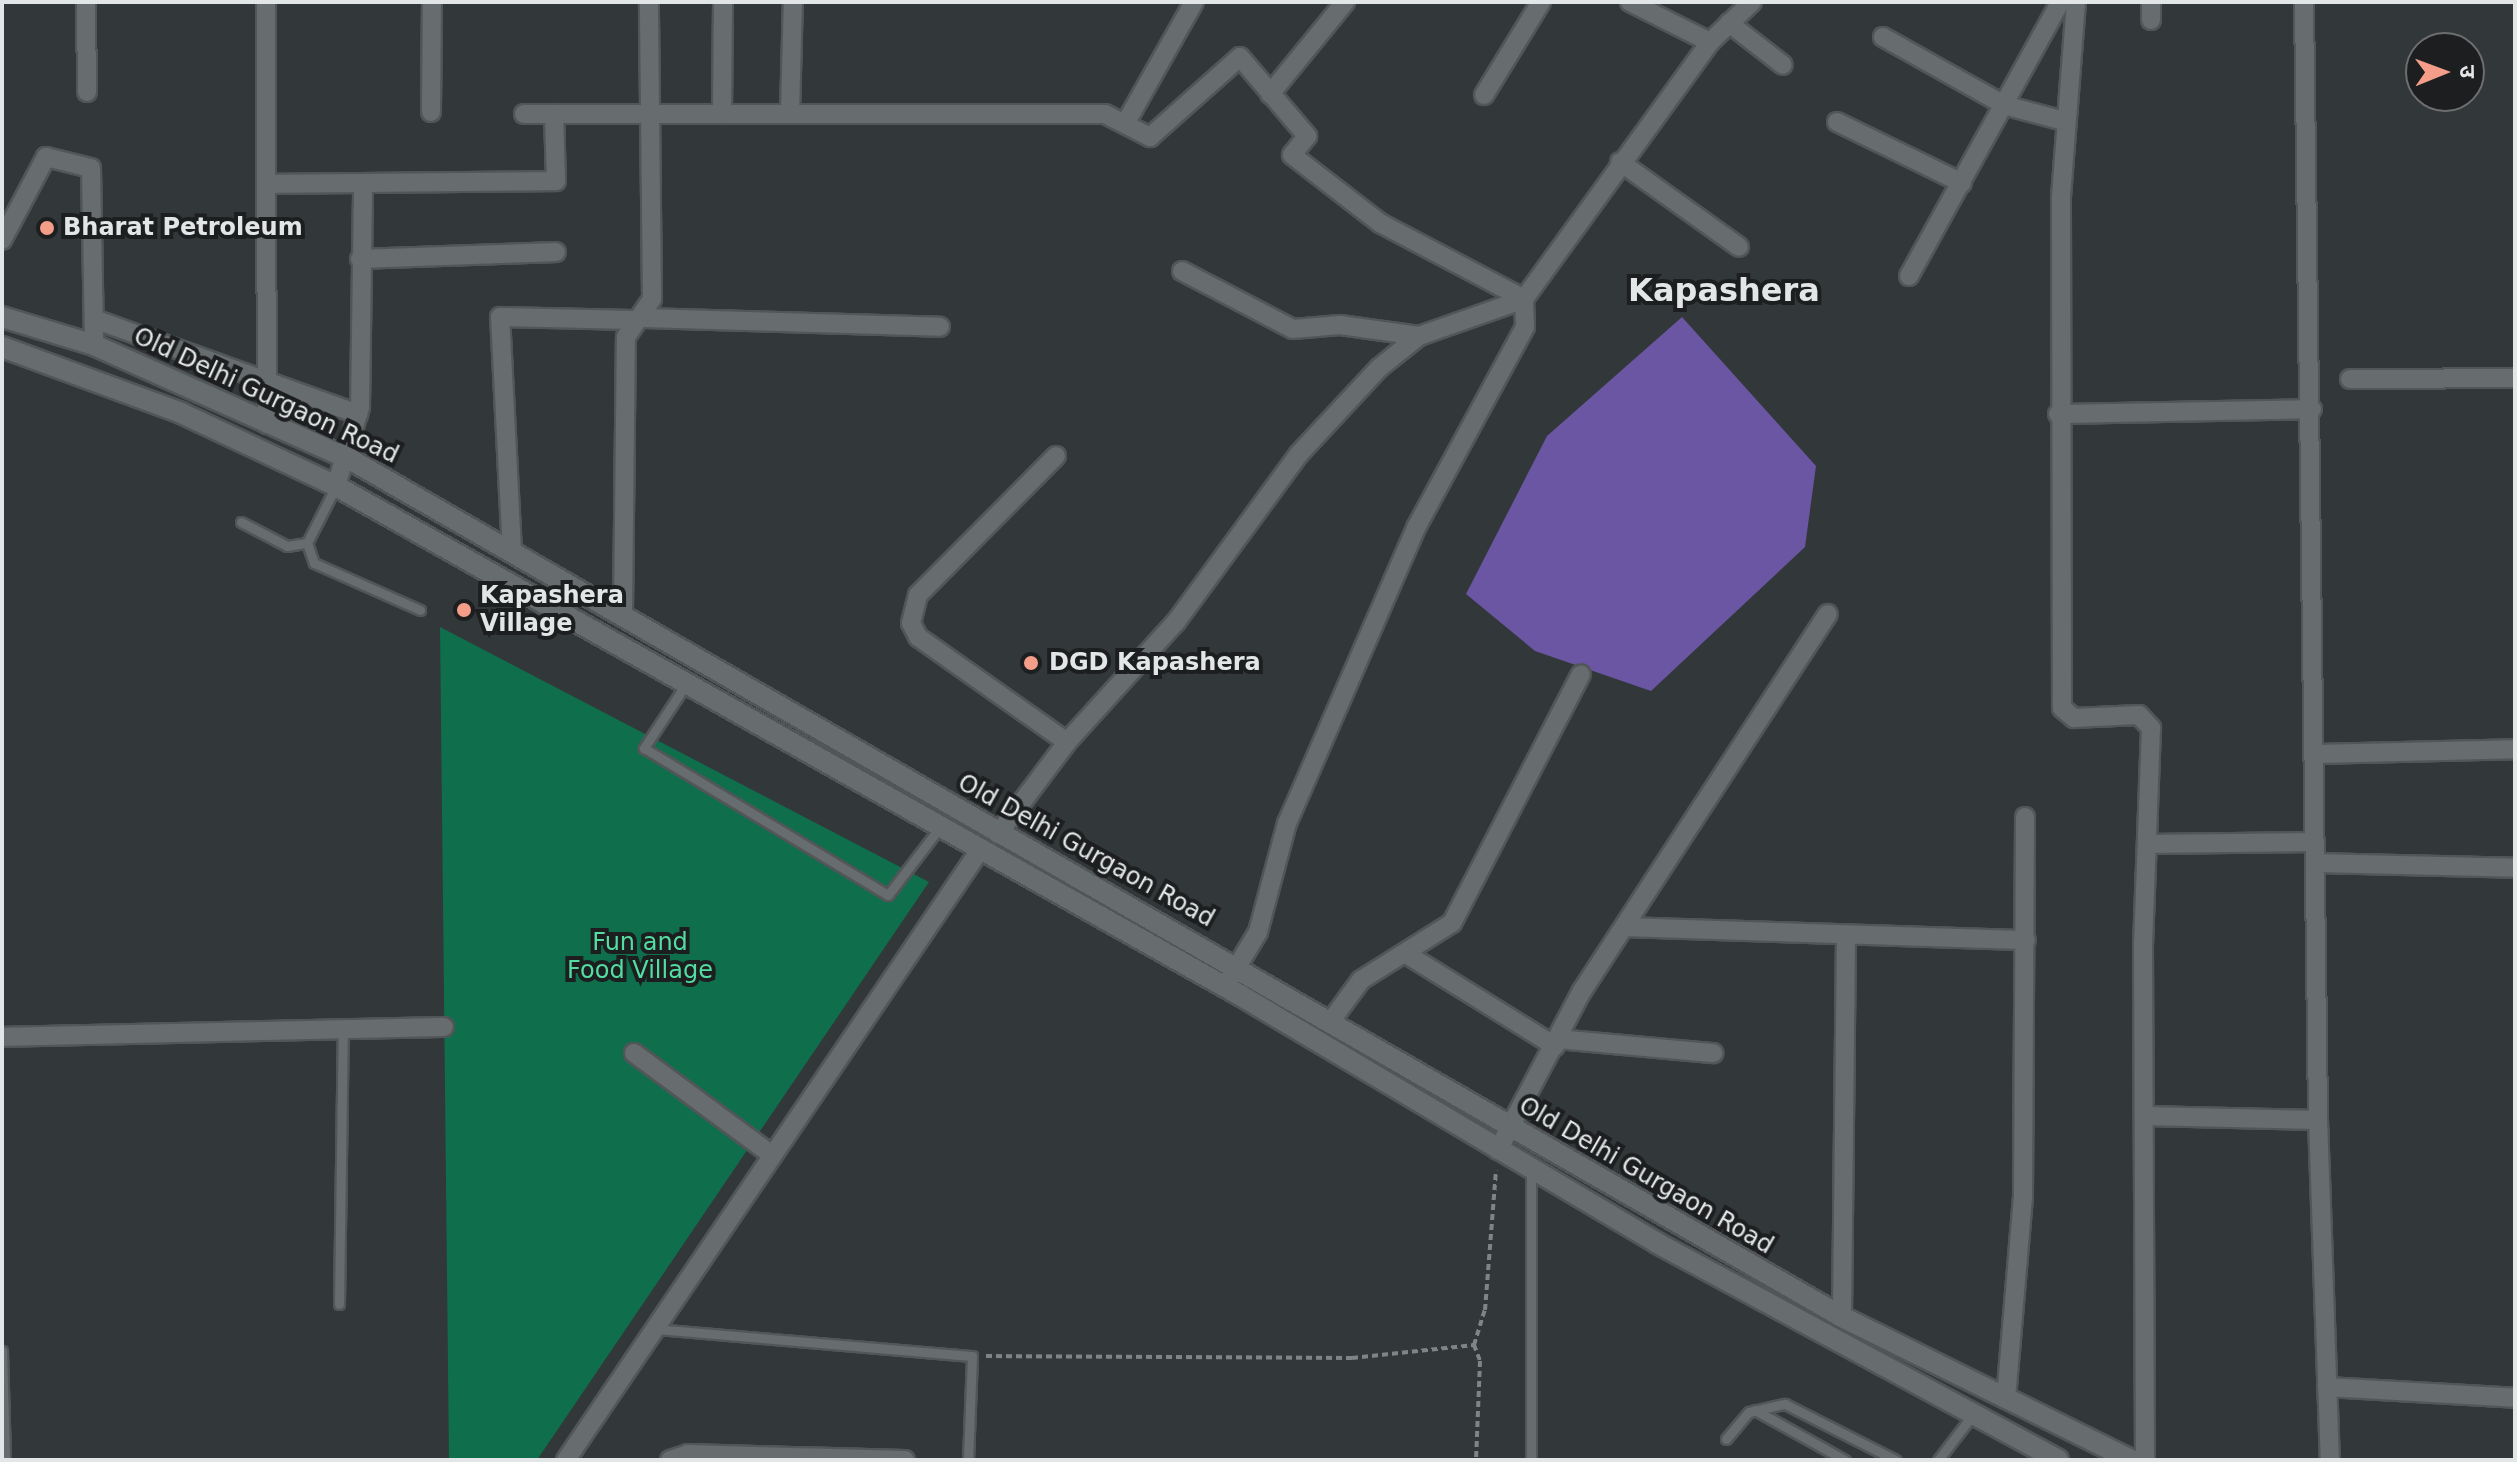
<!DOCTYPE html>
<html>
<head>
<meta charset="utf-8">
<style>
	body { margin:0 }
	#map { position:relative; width:2517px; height:1462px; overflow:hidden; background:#323739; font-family:"DejaVu Sans","Noto Sans Devanagari",sans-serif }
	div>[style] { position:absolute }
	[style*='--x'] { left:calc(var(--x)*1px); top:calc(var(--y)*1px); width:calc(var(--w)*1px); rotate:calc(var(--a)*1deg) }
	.green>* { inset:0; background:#0f6e4b }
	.water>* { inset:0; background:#6a56a2 }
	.path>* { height:4px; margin-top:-2px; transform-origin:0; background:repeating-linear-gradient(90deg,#808485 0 6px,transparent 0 10px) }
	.roads { filter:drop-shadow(2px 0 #525658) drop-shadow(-2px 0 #525658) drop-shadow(0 2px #525658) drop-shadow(0 -2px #525658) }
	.service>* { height:9px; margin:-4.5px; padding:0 4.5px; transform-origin:4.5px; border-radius:4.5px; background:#676c6e }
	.minor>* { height:18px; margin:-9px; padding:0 9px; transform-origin:9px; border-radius:9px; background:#676c6e }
	.secondary>* { height:20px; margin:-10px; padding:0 10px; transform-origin:10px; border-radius:10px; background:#676c6e }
	.dots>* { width:22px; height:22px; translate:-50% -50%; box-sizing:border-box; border:4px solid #1c1e1f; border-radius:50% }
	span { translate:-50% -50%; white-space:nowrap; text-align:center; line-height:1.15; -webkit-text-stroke:8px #1c1e1f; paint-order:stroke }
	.poi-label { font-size:24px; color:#e3e6e7; font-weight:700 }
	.left { translate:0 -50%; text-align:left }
	.street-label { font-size:24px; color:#e3e6e7 }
	.park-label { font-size:24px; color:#53dda2 }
	.district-label { font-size:32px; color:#e3e6e7; font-weight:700 }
	.frame { position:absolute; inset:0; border:4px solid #e3e6e7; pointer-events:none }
	.north { position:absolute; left:2405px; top:32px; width:80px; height:80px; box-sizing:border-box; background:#1c1e1f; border:2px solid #6c6e6f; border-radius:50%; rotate:89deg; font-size:22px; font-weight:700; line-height:32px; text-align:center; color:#e3e6e7 }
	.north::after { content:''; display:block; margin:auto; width:28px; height:36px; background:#f49e8a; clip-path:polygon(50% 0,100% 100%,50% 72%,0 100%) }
</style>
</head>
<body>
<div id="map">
	<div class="green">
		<i style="clip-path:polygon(440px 627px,929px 882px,537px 1460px,449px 1460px)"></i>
	</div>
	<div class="water">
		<i style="clip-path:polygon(1682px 317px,1816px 466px,1805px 547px,1651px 691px,1535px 651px,1466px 594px,1547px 436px)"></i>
	</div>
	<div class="path">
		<i style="--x:1474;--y:1345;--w:17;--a:69"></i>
		<i style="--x:1480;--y:1361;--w:99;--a:92.3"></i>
		<i style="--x:986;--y:1356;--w:366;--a:0.3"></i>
		<i style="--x:1352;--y:1358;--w:123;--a:-6.1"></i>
		<i style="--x:1474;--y:1345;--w:37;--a:-73"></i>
		<i style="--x:1485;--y:1310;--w:140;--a:-85.5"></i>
	</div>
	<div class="roads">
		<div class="service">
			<i style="--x:336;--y:486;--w:64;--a:117"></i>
			<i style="--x:307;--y:543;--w:21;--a:71"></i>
			<i style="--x:314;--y:563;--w:116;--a:23.9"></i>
			<i style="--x:241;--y:522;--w:52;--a:27.6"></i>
			<i style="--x:287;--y:546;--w:20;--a:-9"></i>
			<i style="--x:686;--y:684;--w:77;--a:123.3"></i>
			<i style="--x:644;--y:748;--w:285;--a:31.1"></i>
			<i style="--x:888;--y:895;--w:86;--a:-52.6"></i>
			<i style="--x:1531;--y:1171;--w:289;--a:90"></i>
			<i style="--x:339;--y:1304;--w:274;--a:-89.2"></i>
			<i style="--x:656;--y:1329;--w:317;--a:4.9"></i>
			<i style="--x:972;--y:1356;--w:104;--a:92.2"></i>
			<i style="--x:2;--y:1351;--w:109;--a:88.4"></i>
			<i style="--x:1755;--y:1410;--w:103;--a:29.1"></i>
			<i style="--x:1726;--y:1439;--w:35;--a:-50"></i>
			<i style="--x:1749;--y:1412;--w:37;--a:-13"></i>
			<i style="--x:1785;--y:1404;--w:124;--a:26.8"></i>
			<i style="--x:1938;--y:1460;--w:59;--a:-52.5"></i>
		</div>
		<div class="minor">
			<i style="--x:86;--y:2;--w:90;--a:89.4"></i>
			<i style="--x:266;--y:2;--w:422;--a:89.9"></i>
			<i style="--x:1630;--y:2;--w:89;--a:26.6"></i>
			<i style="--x:2076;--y:2;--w:197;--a:94.4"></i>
			<i style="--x:2061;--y:198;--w:510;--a:89.89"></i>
			<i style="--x:2062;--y:708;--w:16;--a:40"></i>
			<i style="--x:2074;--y:718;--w:65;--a:-2.6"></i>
			<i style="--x:2139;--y:715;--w:18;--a:47"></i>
			<i style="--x:2151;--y:728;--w:216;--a:92.1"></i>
			<i style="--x:2143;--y:944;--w:516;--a:89.78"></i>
			<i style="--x:2151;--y:2;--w:18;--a:90"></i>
			<i style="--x:2304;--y:2;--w:1118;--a:89.28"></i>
			<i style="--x:2318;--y:1120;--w:340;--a:88"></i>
			<i style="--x:1729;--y:23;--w:68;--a:37.9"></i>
			<i style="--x:1883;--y:37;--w:139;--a:29.3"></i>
			<i style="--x:2004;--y:105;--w:62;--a:14.9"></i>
			<i style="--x:1270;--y:94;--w:119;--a:-50.8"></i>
			<i style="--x:1484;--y:95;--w:109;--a:-58.5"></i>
			<i style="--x:431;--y:112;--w:110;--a:-89.5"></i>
			<i style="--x:790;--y:113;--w:111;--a:-88.5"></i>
			<i style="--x:524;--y:114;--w:581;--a:0"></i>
			<i style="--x:1105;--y:114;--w:51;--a:27.1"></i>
			<i style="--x:1150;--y:137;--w:120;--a:-41.6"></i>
			<i style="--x:1240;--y:57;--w:104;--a:49.7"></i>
			<i style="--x:1307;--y:136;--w:24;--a:128"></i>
			<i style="--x:1292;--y:155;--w:111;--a:37.7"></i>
			<i style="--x:1380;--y:223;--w:163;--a:27.8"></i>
			<i style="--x:1524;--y:299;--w:28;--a:88"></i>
			<i style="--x:1525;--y:327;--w:229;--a:118.5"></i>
			<i style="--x:1416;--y:528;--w:322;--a:113.6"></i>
			<i style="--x:1287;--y:823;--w:113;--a:104.9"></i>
			<i style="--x:1258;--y:932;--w:58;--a:121"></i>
			<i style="--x:722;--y:114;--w:112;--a:-89.5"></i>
			<i style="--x:1837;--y:122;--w:139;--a:26"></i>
			<i style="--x:1125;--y:124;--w:140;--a:-60.5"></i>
			<i style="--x:1620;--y:162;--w:146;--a:35.5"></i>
			<i style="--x:267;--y:184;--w:289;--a:-0.6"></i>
			<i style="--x:556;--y:181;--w:67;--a:-91.7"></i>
			<i style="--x:2;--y:240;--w:94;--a:-62.1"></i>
			<i style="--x:46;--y:157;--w:46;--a:13.7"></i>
			<i style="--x:91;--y:168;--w:177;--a:89"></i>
			<i style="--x:360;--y:259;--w:196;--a:-2"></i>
			<i style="--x:1182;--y:271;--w:125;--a:27.6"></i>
			<i style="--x:1293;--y:329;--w:47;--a:-4.9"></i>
			<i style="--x:1340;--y:325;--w:80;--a:7.9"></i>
			<i style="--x:1909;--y:276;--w:313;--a:-61.1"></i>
			<i style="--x:645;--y:318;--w:295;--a:1.7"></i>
			<i style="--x:94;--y:319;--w:281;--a:19.8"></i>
			<i style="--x:2350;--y:379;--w:165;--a:-0.3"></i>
			<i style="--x:2058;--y:414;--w:254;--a:-1.1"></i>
			<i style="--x:1056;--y:456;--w:196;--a:134.8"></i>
			<i style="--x:918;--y:595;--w:29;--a:104"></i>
			<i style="--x:911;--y:623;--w:16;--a:63"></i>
			<i style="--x:918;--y:637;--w:182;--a:35.2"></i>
			<i style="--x:336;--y:486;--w:83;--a:-73.1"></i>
			<i style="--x:360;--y:407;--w:224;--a:-89.2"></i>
			<i style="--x:512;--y:552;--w:235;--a:-92.9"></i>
			<i style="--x:500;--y:317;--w:134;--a:1.3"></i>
			<i style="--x:623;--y:614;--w:277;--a:-89.4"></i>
			<i style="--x:626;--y:337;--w:46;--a:-55.6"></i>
			<i style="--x:652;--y:299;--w:297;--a:-90.6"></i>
			<i style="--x:2316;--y:754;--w:199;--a:-1.4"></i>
			<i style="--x:998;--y:834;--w:115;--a:-53.1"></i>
			<i style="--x:1067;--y:742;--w:162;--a:-47.8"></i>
			<i style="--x:1176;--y:622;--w:208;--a:-53.8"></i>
			<i style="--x:1299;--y:454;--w:117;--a:-47.1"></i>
			<i style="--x:1379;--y:368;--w:51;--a:-38.7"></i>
			<i style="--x:1419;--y:336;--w:111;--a:-19.4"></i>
			<i style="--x:1524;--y:299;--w:317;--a:-54.1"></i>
			<i style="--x:1710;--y:42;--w:58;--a:-43.6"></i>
			<i style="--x:2147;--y:844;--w:168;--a:-0.7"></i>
			<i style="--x:2316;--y:863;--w:199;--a:1.4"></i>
			<i style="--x:1625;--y:927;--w:401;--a:1.9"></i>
			<i style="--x:1408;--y:955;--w:173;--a:31.8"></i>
			<i style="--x:1331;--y:1021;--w:51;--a:-53.8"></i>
			<i style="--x:1361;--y:980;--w:107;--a:-32.1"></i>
			<i style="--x:1452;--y:923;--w:280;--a:-62.6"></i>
			<i style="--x:2;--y:1037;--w:442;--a:-1.3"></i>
			<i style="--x:1558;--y:1039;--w:156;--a:5.2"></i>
			<i style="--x:634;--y:1053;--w:172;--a:36.5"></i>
			<i style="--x:2144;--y:1116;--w:174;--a:1.3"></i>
			<i style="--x:1498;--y:1150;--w:180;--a:-62.2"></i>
			<i style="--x:1582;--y:991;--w:450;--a:-56.9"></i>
			<i style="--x:1842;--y:1317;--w:382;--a:-89.4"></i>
			<i style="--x:2327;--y:1387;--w:188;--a:3.3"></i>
			<i style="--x:2006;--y:1399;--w:202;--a:-85.2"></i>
			<i style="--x:2023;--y:1198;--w:381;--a:-89.7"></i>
			<i style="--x:566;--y:1460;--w:737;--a:-55.84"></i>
			<i style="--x:670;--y:1460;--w:19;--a:-18"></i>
			<i style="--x:688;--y:1454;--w:217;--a:1.6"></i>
		</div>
		<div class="secondary">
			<i style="--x:2;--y:317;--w:96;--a:16.9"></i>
			<i style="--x:94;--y:345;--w:284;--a:24.1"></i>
			<i style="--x:353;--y:461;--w:1718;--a:29.89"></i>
			<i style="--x:1842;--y:1317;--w:322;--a:26.3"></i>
			<i style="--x:2;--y:347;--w:191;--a:20.2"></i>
			<i style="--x:181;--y:413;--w:171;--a:25.2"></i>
			<i style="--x:336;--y:486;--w:1035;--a:29.39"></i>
			<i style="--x:1238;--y:994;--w:487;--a:30.7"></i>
			<i style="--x:1657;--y:1243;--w:456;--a:28.4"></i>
		</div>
	</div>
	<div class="dots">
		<i style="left:47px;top:228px;background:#f49e8a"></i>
		<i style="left:464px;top:610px;background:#f49e8a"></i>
		<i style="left:1031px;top:663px;background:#f49e8a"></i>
	</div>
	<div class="poi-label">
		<span class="left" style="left:63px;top:228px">Bharat Petroleum</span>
		<span class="left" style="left:480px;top:610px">Kapashera<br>Village</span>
		<span class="left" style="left:1049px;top:663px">DGD Kapashera</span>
	</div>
	<div class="street-label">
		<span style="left:266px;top:396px;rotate:25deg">Old Delhi Gurgaon Road</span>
		<span style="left:1086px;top:851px;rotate:29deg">Old Delhi Gurgaon Road</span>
		<span style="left:1646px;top:1176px;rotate:30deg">Old Delhi Gurgaon Road</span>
	</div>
	<div class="park-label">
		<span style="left:640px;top:957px">Fun and<br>Food Village</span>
	</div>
	<div class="district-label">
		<span style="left:1724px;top:290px">Kapashera</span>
	</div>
	<div class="frame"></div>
	<div class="north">उ</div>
</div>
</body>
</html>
